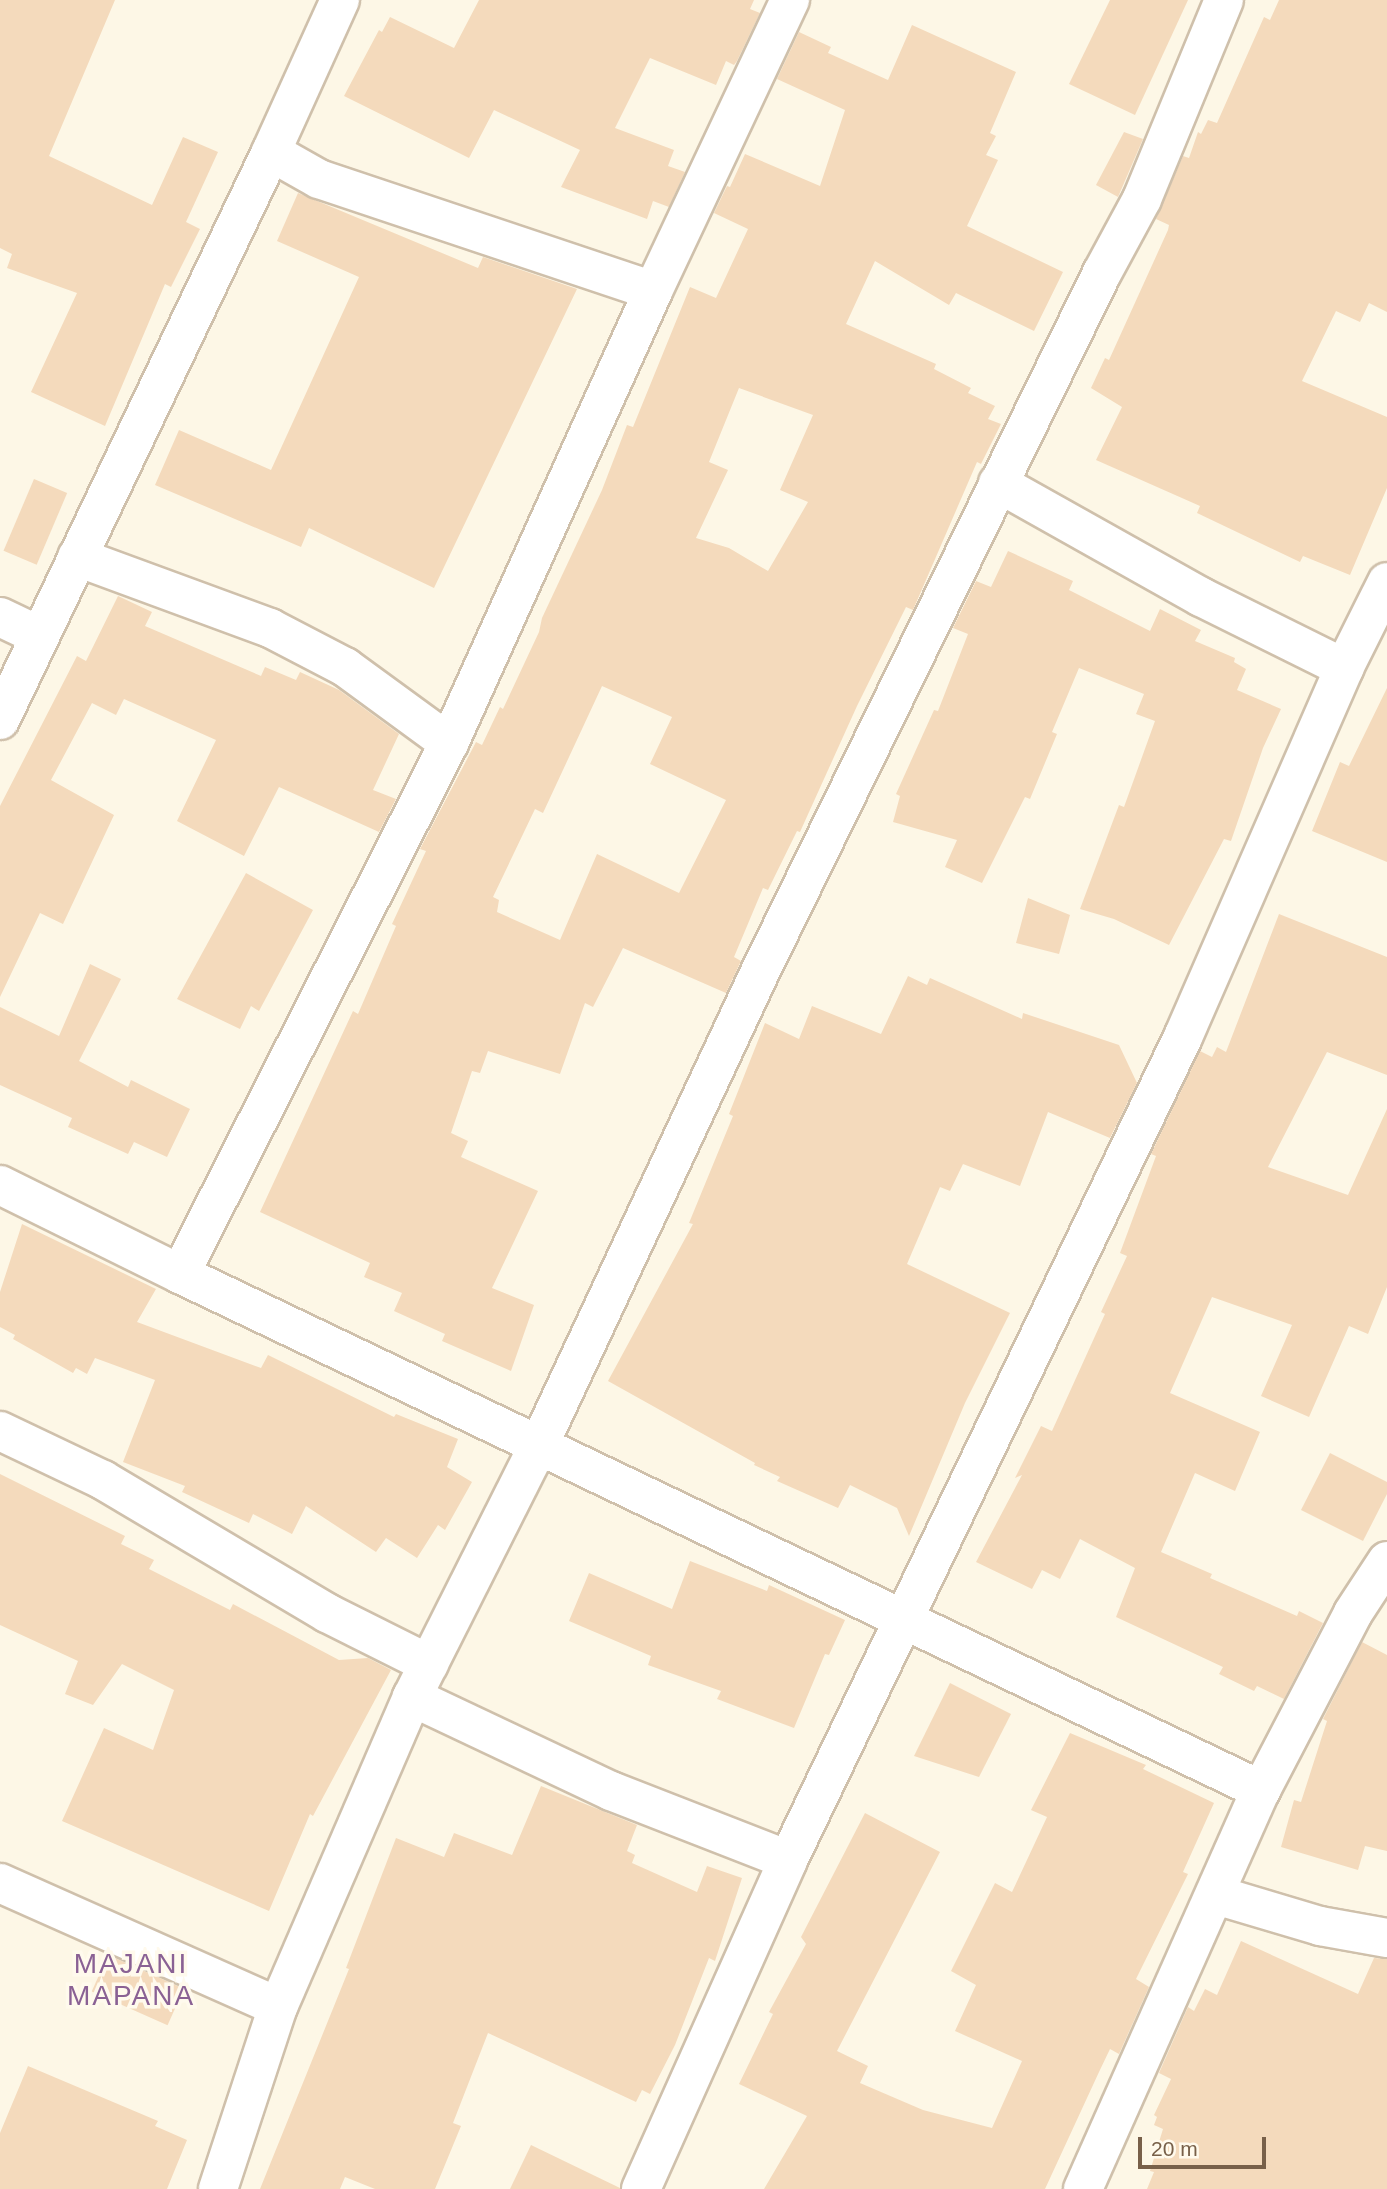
<!DOCTYPE html>
<html>
<head>
<meta charset="utf-8">
<style>
	body { margin:0 }
	#map { position:relative; width:1387px; height:2189px; overflow:hidden; background:#fdf7e6; font-family:Arial,sans-serif }
	div>[style] { position:absolute }
	[style*='--x'] { left:calc(var(--x)*1px); top:calc(var(--y)*1px); width:calc(var(--w)*1px); rotate:calc(var(--a)*1deg) }
	.building>* { inset:0; background:#f4dabc; transform-origin:0 0 }
	.roads { filter:drop-shadow(2px 0 #cfc0ab) drop-shadow(-2px 0 #cfc0ab) drop-shadow(0 2px #cfc0ab) drop-shadow(0 -2px #cfc0ab) }
	.minor>* { height:38px; margin:-19px; padding:0 19px; transform-origin:19px; border-radius:19px; background:#fff }
	span { translate:-50% -50%; white-space:nowrap; text-align:center; line-height:1.15; -webkit-text-stroke:7px #fffaed; paint-order:stroke }
	.quarter-label { font-size:28px; color:#8a6194; letter-spacing:2px }
	.scale { position:absolute; left:1138px; top:2137px; width:128px; height:32px; box-sizing:border-box; border:4px solid #786049; border-top:0; padding-left:9px; font-size:21px; line-height:24px; white-space:nowrap; color:#786049; -webkit-text-stroke:5px #fffaed; paint-order:stroke }
</style>
</head>
<body>
<div id="map">
	<div class="building">
		<i style="clip-path:polygon(0 0,115px 0,49px 156px,152px 205px,183px 137px,218px 152px,186px 222px,200px 229px,171px 287px,165px 284px,105px 426px,31px 392px,77px 293px,7px 268px,12px 254px,0 248px)"></i>
		<i style="clip-path:polygon(479px 0,754px 0,750px 9px,760px 13px,737px 61px,734px 65px,726px 61px,716px 85px,650px 58px,615px 128px,674px 150px,668px 166px,685px 172px,669px 207px,653px 201px,647px 219px,561px 187px,580px 150px,494px 110px,469px 158px,344px 96px,379px 30px,382px 32px,390px 17px,454px 48px)"></i>
		<i style="clip-path:polygon(1110px 0,1188px 0,1135px 115px,1069px 84px)"></i>
		<i style="clip-path:polygon(1279px 0,1387px 0,1387px 312px,1369px 303px,1360px 322px,1336px 311px,1302px 381px,1387px 417px,1387px 488px,1350px 575px,1303px 556px,1300px 562px,1197px 513px,1200px 506px,1096px 460px,1122px 407px,1091px 388px,1105px 358px,1109px 360px,1168px 230px,1169px 225px,1156px 219px,1183px 156px,1189px 158px,1198px 132px,1201px 134px,1208px 120px,1217px 123px,1264px 17px,1270px 20px)"></i>
		<i style="clip-path:polygon(evenodd,912px 25px,1016px 72px,990px 133px,996px 136px,986px 155px,998px 160px,967px 226px,1063px 272px,1034px 331px,956px 293px,949px 305px,875px 261px,846px 324px,936px 364px,934px 369px,971px 388px,968px 393px,995px 406px,988px 419px,1001px 424px,981px 464px,977px 462px,913px 610px,906px 607px,857px 706px,800px 832px,797px 831px,768px 890px,763px 888px,734px 957px,741px 961px,726px 993px,623px 948px,593px 1007px,585px 1003px,560px 1074px,488px 1051px,480px 1073px,472px 1071px,451px 1133px,468px 1141px,461px 1157px,538px 1191px,492px 1288px,534px 1305px,511px 1371px,442px 1341px,445px 1334px,394px 1311px,402px 1293px,364px 1277px,370px 1263px,260px 1212px,353px 1011px,358px 1014px,396px 926px,392px 924px,426px 851px,420px 849px,476px 742px,482px 745px,500px 707px,503px 709px,539px 632px,542px 618px,602px 490px,627px 425px,633px 427px,690px 287px,716px 298px,748px 229px,714px 213px,727px 186px,730px 187px,745px 154px,820px 186px,845px 110px,777px 79px,799px 32px,831px 47px,828px 53px,888px 80px,912px 25px,739px 388px,813px 415px,780px 490px,808px 502px,768px 571px,729px 548px,696px 538px,728px 470px,709px 462px,739px 388px,912px 25px,602px 686px,672px 717px,650px 764px,726px 800px,679px 893px,597px 854px,560px 940px,497px 912px,499px 900px,493px 897px,535px 809px,543px 813px,602px 686px)"></i>
		<i style="clip-path:polygon(1124px 132px,1143px 139px,1118px 197px,1096px 185px)"></i>
		<i style="clip-path:polygon(298px 193px,478px 268px,483px 257px,577px 289px,434px 588px,309px 528px,301px 547px,155px 485px,179px 430px,271px 470px,359px 277px,277px 241px)"></i>
		<i style="left:34px;top:479px;width:36px;height:78px;rotate:23deg"></i>
		<i style="clip-path:polygon(1008px 551px,1073px 581px,1069px 590px,1150px 631px,1160px 609px,1201px 630px,1195px 641px,1235px 658px,1234px 662px,1246px 669px,1237px 690px,1281px 709px,1263px 748px,1231px 841px,1224px 839px,1169px 945px,1114px 919px,1080px 909px,1119px 805px,1124px 807px,1155px 721px,1136px 714px,1144px 694px,1079px 668px,1052px 732px,1057px 734px,1030px 799px,1025px 797px,982px 883px,945px 867px,957px 840px,893px 822px,900px 796px,896px 794px,934px 710px,938px 711px,968px 634px,953px 628px,976px 581px,991px 587px)"></i>
		<i style="clip-path:polygon(118px 596px,152px 612px,145px 626px,261px 676px,265px 667px,296px 680px,300px 672px,339px 690px,399px 734px,373px 790px,396px 799px,379px 832px,279px 787px,244px 856px,177px 821px,216px 740px,124px 699px,116px 715px,92px 703px,51px 780px,114px 815px,63px 924px,40px 913px,0 997px,0 806px,77px 656px,86px 661px)"></i>
		<i style="clip-path:polygon(1387px 688px,1387px 862px,1312px 831px,1340px 762px,1349px 766px)"></i>
		<i style="clip-path:polygon(246px 873px,313px 910px,259px 1011px,251px 1006px,240px 1029px,177px 999px)"></i>
		<i style="clip-path:polygon(1028px 898px,1070px 915px,1059px 954px,1016px 943px)"></i>
		<i style="clip-path:polygon(1279px 914px,1387px 957px,1387px 1075px,1327px 1052px,1268px 1167px,1348px 1195px,1387px 1109px,1387px 1287px,1368px 1334px,1349px 1326px,1309px 1417px,1261px 1396px,1292px 1325px,1212px 1297px,1170px 1393px,1260px 1432px,1235px 1491px,1195px 1473px,1161px 1552px,1212px 1574px,1210px 1578px,1297px 1616px,1299px 1611px,1323px 1623px,1284px 1699px,1257px 1686px,1254px 1691px,1219px 1674px,1223px 1667px,1116px 1617px,1135px 1568px,1080px 1539px,1060px 1579px,1042px 1570px,1032px 1589px,976px 1562px,1022px 1475px,1015px 1478px,1041px 1426px,1052px 1431px,1105px 1314px,1101px 1312px,1127px 1256px,1120px 1253px,1156px 1156px,1151px 1154px,1200px 1051px,1212px 1057px,1217px 1047px,1226px 1052px)"></i>
		<i style="clip-path:polygon(90px 964px,121px 979px,79px 1061px,128px 1087px,131px 1080px,190px 1109px,167px 1157px,134px 1142px,128px 1154px,68px 1127px,72px 1118px,0 1085px,0 1007px,59px 1036px)"></i>
		<i style="clip-path:polygon(908px 976px,927px 985px,930px 978px,1022px 1019px,1023px 1013px,1119px 1045px,1137px 1083px,1110px 1138px,1048px 1112px,1020px 1186px,963px 1164px,950px 1191px,940px 1187px,907px 1264px,1010px 1313px,965px 1403px,909px 1536px,897px 1508px,850px 1485px,838px 1508px,777px 1481px,780px 1477px,754px 1465px,755px 1463px,608px 1381px,693px 1224px,689px 1223px,733px 1116px,729px 1114px,765px 1023px,799px 1039px,812px 1006px,881px 1034px)"></i>
		<i style="clip-path:polygon(22px 1224px,156px 1289px,137px 1322px,261px 1368px,268px 1355px,394px 1417px,396px 1414px,458px 1439px,447px 1467px,472px 1482px,445px 1530px,438px 1525px,417px 1558px,386px 1538px,376px 1552px,306px 1506px,292px 1534px,253px 1514px,249px 1523px,182px 1492px,185px 1486px,123px 1462px,155px 1380px,95px 1358px,87px 1374px,76px 1368px,73px 1373px,13px 1339px,15px 1335px,0 1327px,0 1292px)"></i>
		<i style="clip-path:polygon(1330px 1453px,1387px 1482px,1387px 1494px,1363px 1541px,1301px 1510px)"></i>
		<i style="clip-path:polygon(0 1474px,125px 1536px,121px 1544px,154px 1560px,149px 1569px,230px 1610px,233px 1604px,339px 1660px,368px 1658px,391px 1670px,313px 1816px,310px 1814px,269px 1911px,62px 1821px,104px 1728px,153px 1750px,174px 1690px,122px 1664px,93px 1705px,65px 1694px,78px 1661px,0 1625px)"></i>
		<i style="clip-path:polygon(690px 1561px,767px 1591px,769px 1585px,845px 1620px,829px 1655px,825px 1654px,794px 1728px,717px 1699px,721px 1691px,648px 1665px,651px 1656px,569px 1621px,589px 1573px,672px 1609px)"></i>
		<i style="clip-path:polygon(1362px 1642px,1387px 1655px,1387px 1851px,1365px 1846px,1358px 1870px,1281px 1847px,1294px 1800px,1301px 1802px,1327px 1721px,1323px 1719px)"></i>
		<i style="clip-path:polygon(950px 1683px,1011px 1714px,979px 1777px,914px 1756px)"></i>
		<i style="clip-path:polygon(1070px 1733px,1146px 1765px,1143px 1769px,1214px 1803px,1183px 1872px,1188px 1874px,1136px 1979px,1149px 1987px,1119px 2054px,1110px 2049px,1099px 2072px,1045px 2189px,764px 2189px,807px 2116px,739px 2084px,773px 2014px,769px 2012px,806px 1944px,801px 1937px,865px 1813px,940px 1852px,837px 2051px,868px 2066px,860px 2083px,923px 2110px,992px 2128px,1022px 2061px,955px 2031px,976px 1985px,951px 1971px,995px 1883px,1012px 1892px,1047px 1817px,1031px 1810px)"></i>
		<i style="clip-path:polygon(541px 1786px,637px 1825px,627px 1851px,635px 1855px,632px 1863px,697px 1892px,707px 1866px,742px 1878px,715px 1961px,709px 1958px,675px 2045px,650px 2094px,642px 2090px,636px 2102px,488px 2033px,453px 2123px,461px 2126px,435px 2189px,375px 2189px,345px 2177px,340px 2189px,260px 2189px,349px 1969px,346px 1968px,396px 1838px,444px 1857px,454px 1833px,512px 1855px)"></i>
		<i style="clip-path:polygon(1241px 1941px,1358px 1994px,1374px 1958px,1387px 1959px,1387px 2189px,1147px 2189px,1154px 2172px,1150px 2171px,1163px 2129px,1154px 2125px,1157px 2117px,1154px 2115px,1171px 2079px,1159px 2073px,1188px 2007px,1194px 2011px,1205px 1989px,1217px 1995px)"></i>
		<i style="left:108px;top:1955px;width:83px;height:40px;rotate:24deg"></i>
		<i style="clip-path:polygon(28px 2066px,158px 2121px,155px 2126px,187px 2140px,167px 2189px,0 2189px,0 2133px)"></i>
		<i style="clip-path:polygon(531px 2145px,620px 2188px,620px 2189px,510px 2189px)"></i>
	</div>
	<div class="roads">
		<div class="minor">
			<i style="--x:271;--y:152;--w:55;--a:29.4"></i>
			<i style="--x:319;--y:179;--w:352;--a:18.5"></i>
			<i style="--x:998;--y:483;--w:233;--a:29.3"></i>
			<i style="--x:1201;--y:597;--w:160;--a:26.4"></i>
			<i style="--x:77;--y:557;--w:206;--a:20.2"></i>
			<i style="--x:270;--y:628;--w:85;--a:27.5"></i>
			<i style="--x:345;--y:667;--w:129;--a:36.2"></i>
			<i style="--x:0;--y:617;--w:44;--a:25.4"></i>
			<i style="--x:0;--y:720;--w:629;--a:-64.49"></i>
			<i style="--x:271;--y:152;--w:167;--a:-65.6"></i>
			<i style="--x:0;--y:1185;--w:201;--a:26.3"></i>
			<i style="--x:180;--y:1274;--w:1198;--a:25.52"></i>
			<i style="--x:180;--y:1274;--w:595;--a:-63.13"></i>
			<i style="--x:449;--y:743;--w:496;--a:-65.7"></i>
			<i style="--x:653;--y:291;--w:322;--a:-64.8"></i>
			<i style="--x:0;--y:1431;--w:114;--a:25.4"></i>
			<i style="--x:103;--y:1480;--w:261;--a:30.7"></i>
			<i style="--x:327;--y:1613;--w:114;--a:26.6"></i>
			<i style="--x:412;--y:1697;--w:220;--a:25.3"></i>
			<i style="--x:611;--y:1791;--w:190;--a:21.3"></i>
			<i style="--x:0;--y:1883;--w:304;--a:24"></i>
			<i style="--x:1216;--y:1895;--w:109;--a:16.6"></i>
			<i style="--x:1320;--y:1926;--w:68;--a:10.2"></i>
			<i style="--x:218;--y:2189;--w:192;--a:-71.8"></i>
			<i style="--x:278;--y:2007;--w:338;--a:-66.6"></i>
			<i style="--x:412;--y:1697;--w:282;--a:-63.3"></i>
			<i style="--x:539;--y:1445;--w:520;--a:-64.96"></i>
			<i style="--x:759;--y:974;--w:780;--a:-63.93"></i>
			<i style="--x:1102;--y:273;--w:84;--a:-61.6"></i>
			<i style="--x:1142;--y:199;--w:215;--a:-67.6"></i>
			<i style="--x:641;--y:2189;--w:360;--a:-65.9"></i>
			<i style="--x:788;--y:1860;--w:913;--a:-64.36"></i>
			<i style="--x:1183;--y:1037;--w:403;--a:-66.4"></i>
			<i style="--x:1344;--y:668;--w:96;--a:-63.4"></i>
			<i style="--x:1083;--y:2189;--w:437;--a:-66"></i>
			<i style="--x:1261;--y:1790;--w:199;--a:-62.5"></i>
			<i style="--x:1353;--y:1613;--w:62;--a:-56.8"></i>
		</div>
	</div>
	<div class="quarter-label">
		<span style="left:131px;top:1980px">MAJANI<br>MAPANA</span>
	</div>
	<div class="scale">20 m</div>
</div>
</body>
</html>
